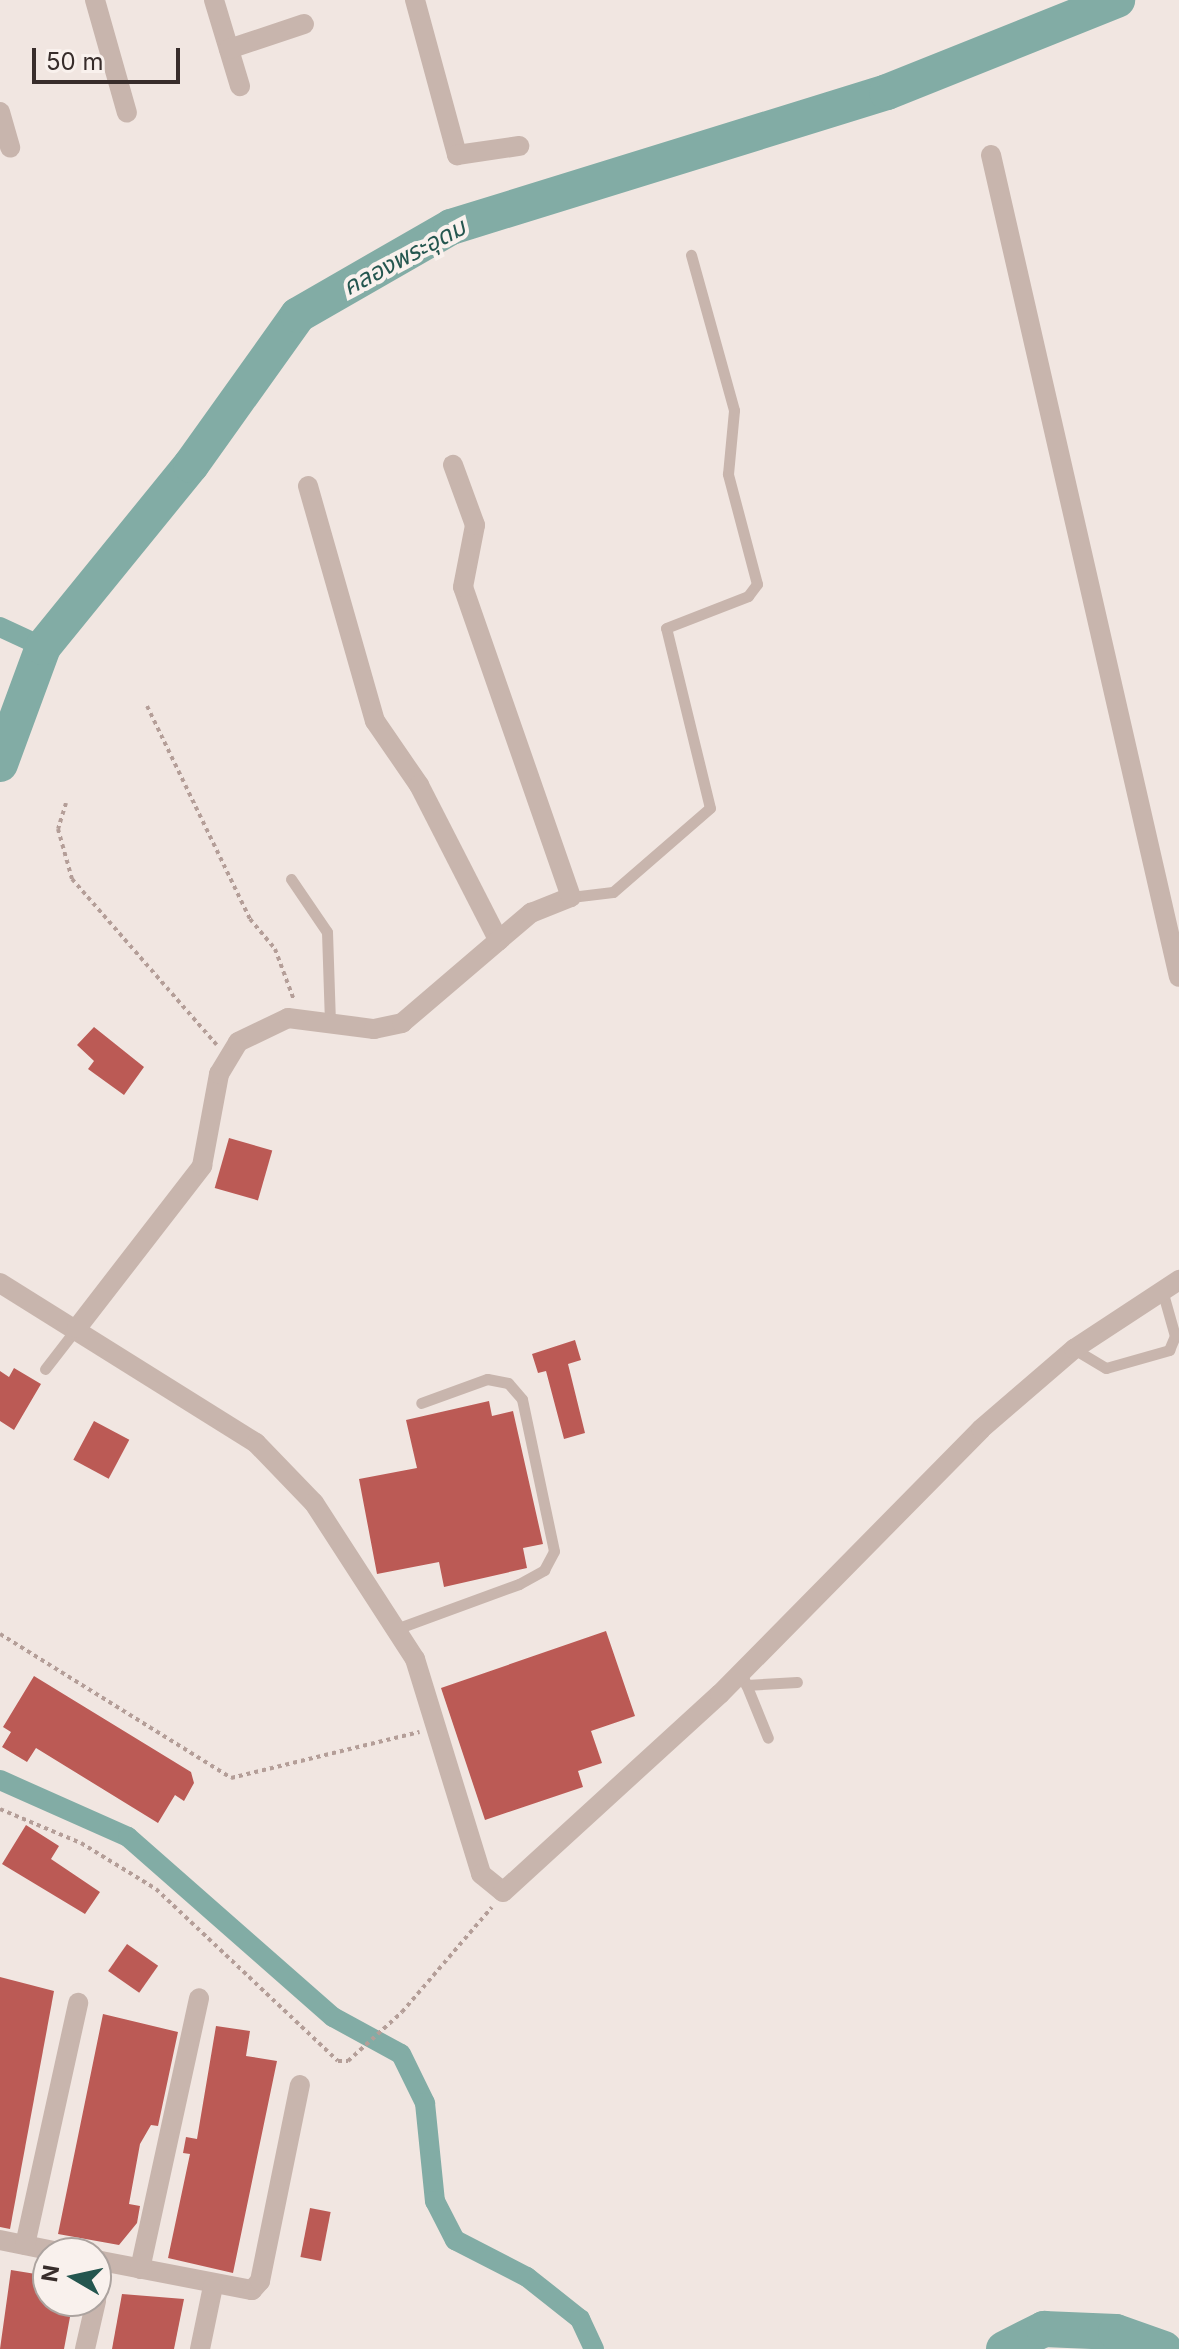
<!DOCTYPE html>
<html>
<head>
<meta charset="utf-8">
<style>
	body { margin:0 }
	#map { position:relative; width:1179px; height:2349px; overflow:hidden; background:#f1e6e1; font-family:Inter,"Noto Sans Thai",sans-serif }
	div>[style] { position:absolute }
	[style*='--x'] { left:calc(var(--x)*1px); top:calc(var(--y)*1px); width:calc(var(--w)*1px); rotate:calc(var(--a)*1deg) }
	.canal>* { height:20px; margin:-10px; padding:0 10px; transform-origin:10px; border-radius:10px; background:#82aca5 }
	.river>* { height:36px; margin:-18px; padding:0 18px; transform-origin:18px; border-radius:18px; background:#82aca5 }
	.building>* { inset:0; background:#bb5a55; transform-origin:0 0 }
	.path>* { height:4px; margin-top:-2px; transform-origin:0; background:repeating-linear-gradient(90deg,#b49e98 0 4px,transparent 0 8px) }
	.lane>* { height:11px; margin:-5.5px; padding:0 5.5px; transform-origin:5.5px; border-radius:5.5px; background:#c8b5ad }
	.street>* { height:20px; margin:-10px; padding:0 10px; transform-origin:10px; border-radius:10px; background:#c8b5ad }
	span { translate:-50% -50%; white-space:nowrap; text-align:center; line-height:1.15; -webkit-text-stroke:8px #f9f1ed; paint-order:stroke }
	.water-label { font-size:24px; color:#24564f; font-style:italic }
	.north { position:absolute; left:32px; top:2237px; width:80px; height:80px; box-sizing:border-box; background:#f9f1ed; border:2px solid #aca39f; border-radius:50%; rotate:279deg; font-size:22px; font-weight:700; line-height:32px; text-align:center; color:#382d2b }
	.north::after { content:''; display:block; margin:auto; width:28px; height:36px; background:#24564f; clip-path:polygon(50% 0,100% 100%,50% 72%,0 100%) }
	.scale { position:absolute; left:32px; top:48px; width:148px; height:36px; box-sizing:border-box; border:4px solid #382d2b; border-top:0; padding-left:10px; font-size:24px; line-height:28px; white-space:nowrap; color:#382d2b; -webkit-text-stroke:6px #f9f1ed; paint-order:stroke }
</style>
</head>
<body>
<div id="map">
	<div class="canal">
		<i style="--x:0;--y:627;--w:47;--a:24.9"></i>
		<i style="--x:0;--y:1780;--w:140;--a:24"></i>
		<i style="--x:128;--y:1837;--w:273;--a:41.3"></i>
		<i style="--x:333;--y:2017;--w:77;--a:28.6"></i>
		<i style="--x:401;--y:2054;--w:55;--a:63.9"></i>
		<i style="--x:425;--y:2103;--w:99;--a:84.2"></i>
		<i style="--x:435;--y:2201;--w:44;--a:62.9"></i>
		<i style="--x:455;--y:2240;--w:81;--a:27.2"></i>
		<i style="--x:527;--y:2277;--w:68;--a:38.4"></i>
		<i style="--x:580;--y:2319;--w:33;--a:65"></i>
	</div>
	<div class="river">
		<i style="--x:0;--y:764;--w:125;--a:-69.8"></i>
		<i style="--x:43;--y:647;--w:235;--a:-50.9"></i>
		<i style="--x:191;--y:465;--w:184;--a:-54.5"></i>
		<i style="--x:298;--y:315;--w:177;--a:-29.9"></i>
		<i style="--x:451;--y:227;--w:456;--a:-17.2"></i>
		<i style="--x:887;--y:92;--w:248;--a:-21.8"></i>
		<i style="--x:1004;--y:2349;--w:45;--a:-26.6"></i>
		<i style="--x:1044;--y:2329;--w:72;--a:2.4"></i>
		<i style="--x:1116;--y:2332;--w:51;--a:19.5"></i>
	</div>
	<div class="building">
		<i style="clip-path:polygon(94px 1027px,144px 1067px,124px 1095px,88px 1069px,94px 1061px,77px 1045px)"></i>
		<i style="left:229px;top:1138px;width:45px;height:52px;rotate:16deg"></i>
		<i style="clip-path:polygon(575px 1340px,581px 1360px,568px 1364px,585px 1433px,564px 1439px,546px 1371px,538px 1373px,532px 1354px)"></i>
		<i style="clip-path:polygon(14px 1368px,41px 1384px,14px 1430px,0 1421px,0 1371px,9px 1377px)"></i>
		<i style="clip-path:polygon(489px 1401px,492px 1416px,513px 1411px,543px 1544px,523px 1548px,527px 1568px,444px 1587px,439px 1562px,377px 1574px,359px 1479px,417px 1468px,406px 1420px)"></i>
		<i style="left:94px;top:1421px;width:40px;height:44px;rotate:28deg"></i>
		<i style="clip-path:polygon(606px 1631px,635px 1716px,591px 1731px,602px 1763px,578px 1771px,583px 1787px,485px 1820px,441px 1688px)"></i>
		<i style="clip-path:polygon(34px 1676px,191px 1772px,194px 1783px,184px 1801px,175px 1795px,158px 1823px,36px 1748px,27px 1762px,2px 1747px,11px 1732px,3px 1727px)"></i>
		<i style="clip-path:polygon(26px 1825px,59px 1846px,51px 1859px,100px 1892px,85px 1914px,2px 1864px)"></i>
		<i style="left:127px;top:1944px;width:38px;height:33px;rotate:35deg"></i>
		<i style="clip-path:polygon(0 1977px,54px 1991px,10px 2229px,0 2227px)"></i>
		<i style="clip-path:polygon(103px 2014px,178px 2032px,158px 2126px,151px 2125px,140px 2144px,129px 2204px,140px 2206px,137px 2223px,119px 2245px,58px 2234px)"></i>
		<i style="clip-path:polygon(216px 2026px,250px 2031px,246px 2056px,277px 2061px,233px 2273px,168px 2258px,190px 2154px,183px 2153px,186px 2137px,197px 2139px)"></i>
		<i style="left:310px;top:2208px;width:21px;height:50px;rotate:11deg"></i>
		<i style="clip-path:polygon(11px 2270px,48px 2276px,48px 2301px,73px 2301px,64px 2349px,0 2349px)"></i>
		<i style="clip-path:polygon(122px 2294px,184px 2299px,174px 2349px,112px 2349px)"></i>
	</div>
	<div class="path">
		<i style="--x:147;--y:706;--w:237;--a:64.2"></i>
		<i style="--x:250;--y:919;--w:39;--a:50"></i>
		<i style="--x:275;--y:949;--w:54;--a:69.6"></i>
		<i style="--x:66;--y:803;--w:27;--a:107"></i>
		<i style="--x:58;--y:829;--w:52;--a:74.4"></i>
		<i style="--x:72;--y:879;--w:220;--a:48.9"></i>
		<i style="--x:0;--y:1634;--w:272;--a:31.9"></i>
		<i style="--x:231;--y:1778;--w:194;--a:-13.7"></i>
		<i style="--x:0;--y:1809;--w:88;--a:22.8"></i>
		<i style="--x:81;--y:1843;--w:88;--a:31.5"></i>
		<i style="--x:156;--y:1889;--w:250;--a:43.4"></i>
		<i style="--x:338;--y:2061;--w:10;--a:0"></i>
		<i style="--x:348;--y:2061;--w:73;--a:-42.2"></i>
		<i style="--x:402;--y:2012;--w:138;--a:-49.4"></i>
	</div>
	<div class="lane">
		<i style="--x:291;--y:879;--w:64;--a:55.8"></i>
		<i style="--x:327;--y:932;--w:90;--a:88.1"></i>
		<i style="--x:571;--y:897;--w:42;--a:-6.8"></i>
		<i style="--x:613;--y:892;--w:128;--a:-40.9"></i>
		<i style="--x:710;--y:808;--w:185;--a:-103.7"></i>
		<i style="--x:666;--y:628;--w:88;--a:-21.3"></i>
		<i style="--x:748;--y:596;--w:15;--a:-53"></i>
		<i style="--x:757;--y:584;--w:114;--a:-104.8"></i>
		<i style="--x:728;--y:474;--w:64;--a:-84.6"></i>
		<i style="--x:734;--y:410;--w:161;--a:-105.5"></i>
		<i style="--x:1074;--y:1349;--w:37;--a:31"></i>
		<i style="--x:1106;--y:1368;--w:66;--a:-15.9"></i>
		<i style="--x:1169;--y:1350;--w:15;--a:-67"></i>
		<i style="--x:1175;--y:1336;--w:48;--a:-105.8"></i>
		<i style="--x:45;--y:1369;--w:51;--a:-52.2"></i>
		<i style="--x:396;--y:1629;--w:131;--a:-20.1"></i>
		<i style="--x:519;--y:1584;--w:29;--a:-29"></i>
		<i style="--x:544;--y:1570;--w:21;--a:-62"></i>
		<i style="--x:554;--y:1551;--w:155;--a:-101.9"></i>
		<i style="--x:522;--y:1399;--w:21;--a:-131"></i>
		<i style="--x:508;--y:1383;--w:21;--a:-169"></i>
		<i style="--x:487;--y:1379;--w:70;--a:160"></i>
		<i style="--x:741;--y:1672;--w:71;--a:67.8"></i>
		<i style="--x:746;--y:1685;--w:51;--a:-3.4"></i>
	</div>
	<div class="street">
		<i style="--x:95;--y:0;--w:117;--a:74.2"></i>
		<i style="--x:214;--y:0;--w:90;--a:73.2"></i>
		<i style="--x:415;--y:0;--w:161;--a:74.8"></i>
		<i style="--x:457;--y:155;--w:63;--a:-8.3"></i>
		<i style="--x:229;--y:49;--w:79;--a:-18.4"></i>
		<i style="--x:0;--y:112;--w:37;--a:74"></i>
		<i style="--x:991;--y:155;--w:843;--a:77.12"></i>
		<i style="--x:308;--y:486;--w:244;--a:74.1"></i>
		<i style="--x:375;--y:721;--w:78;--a:55.5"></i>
		<i style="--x:419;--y:785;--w:175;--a:62.9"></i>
		<i style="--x:0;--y:1283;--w:302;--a:32"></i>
		<i style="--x:256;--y:1443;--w:83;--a:46"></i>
		<i style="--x:314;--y:1503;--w:186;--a:57.1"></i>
		<i style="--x:415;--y:1659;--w:225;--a:72.9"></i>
		<i style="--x:481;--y:1874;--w:28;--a:39"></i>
		<i style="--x:503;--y:1892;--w:294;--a:-42.4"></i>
		<i style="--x:720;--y:1694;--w:372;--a:-45.4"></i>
		<i style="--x:981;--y:1429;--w:123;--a:-40.7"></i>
		<i style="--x:1074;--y:1349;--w:126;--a:-33.3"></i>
		<i style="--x:77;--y:1328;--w:205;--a:-52.3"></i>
		<i style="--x:202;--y:1166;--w:94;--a:-79.5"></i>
		<i style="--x:219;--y:1074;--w:37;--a:-59"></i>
		<i style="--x:238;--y:1042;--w:55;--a:-25.6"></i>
		<i style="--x:288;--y:1018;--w:87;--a:7.3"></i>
		<i style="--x:374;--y:1029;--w:29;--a:-12"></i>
		<i style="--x:402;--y:1023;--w:170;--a:-40.5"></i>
		<i style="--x:531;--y:913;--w:43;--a:-21.8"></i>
		<i style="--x:571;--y:897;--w:328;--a:-109.2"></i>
		<i style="--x:463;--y:587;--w:63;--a:-79"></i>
		<i style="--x:475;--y:525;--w:64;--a:-110.1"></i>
		<i style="--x:0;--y:2240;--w:65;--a:11.5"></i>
		<i style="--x:25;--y:2245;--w:248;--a:-77.6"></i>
		<i style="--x:96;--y:2260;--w:159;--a:10.9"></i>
		<i style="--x:252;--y:2290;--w:12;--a:-48"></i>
		<i style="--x:260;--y:2281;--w:200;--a:-78.5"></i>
		<i style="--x:140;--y:2269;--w:277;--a:-77.7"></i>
		<i style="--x:96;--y:2299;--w:38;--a:-79"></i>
		<i style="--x:85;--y:2349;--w:49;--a:-77.1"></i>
		<i style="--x:200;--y:2349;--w:64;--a:-78.3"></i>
	</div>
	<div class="water-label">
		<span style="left:404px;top:257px;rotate:-28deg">คลองพระอุดม</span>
	</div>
	<div class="north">N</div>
	<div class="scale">50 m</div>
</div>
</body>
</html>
